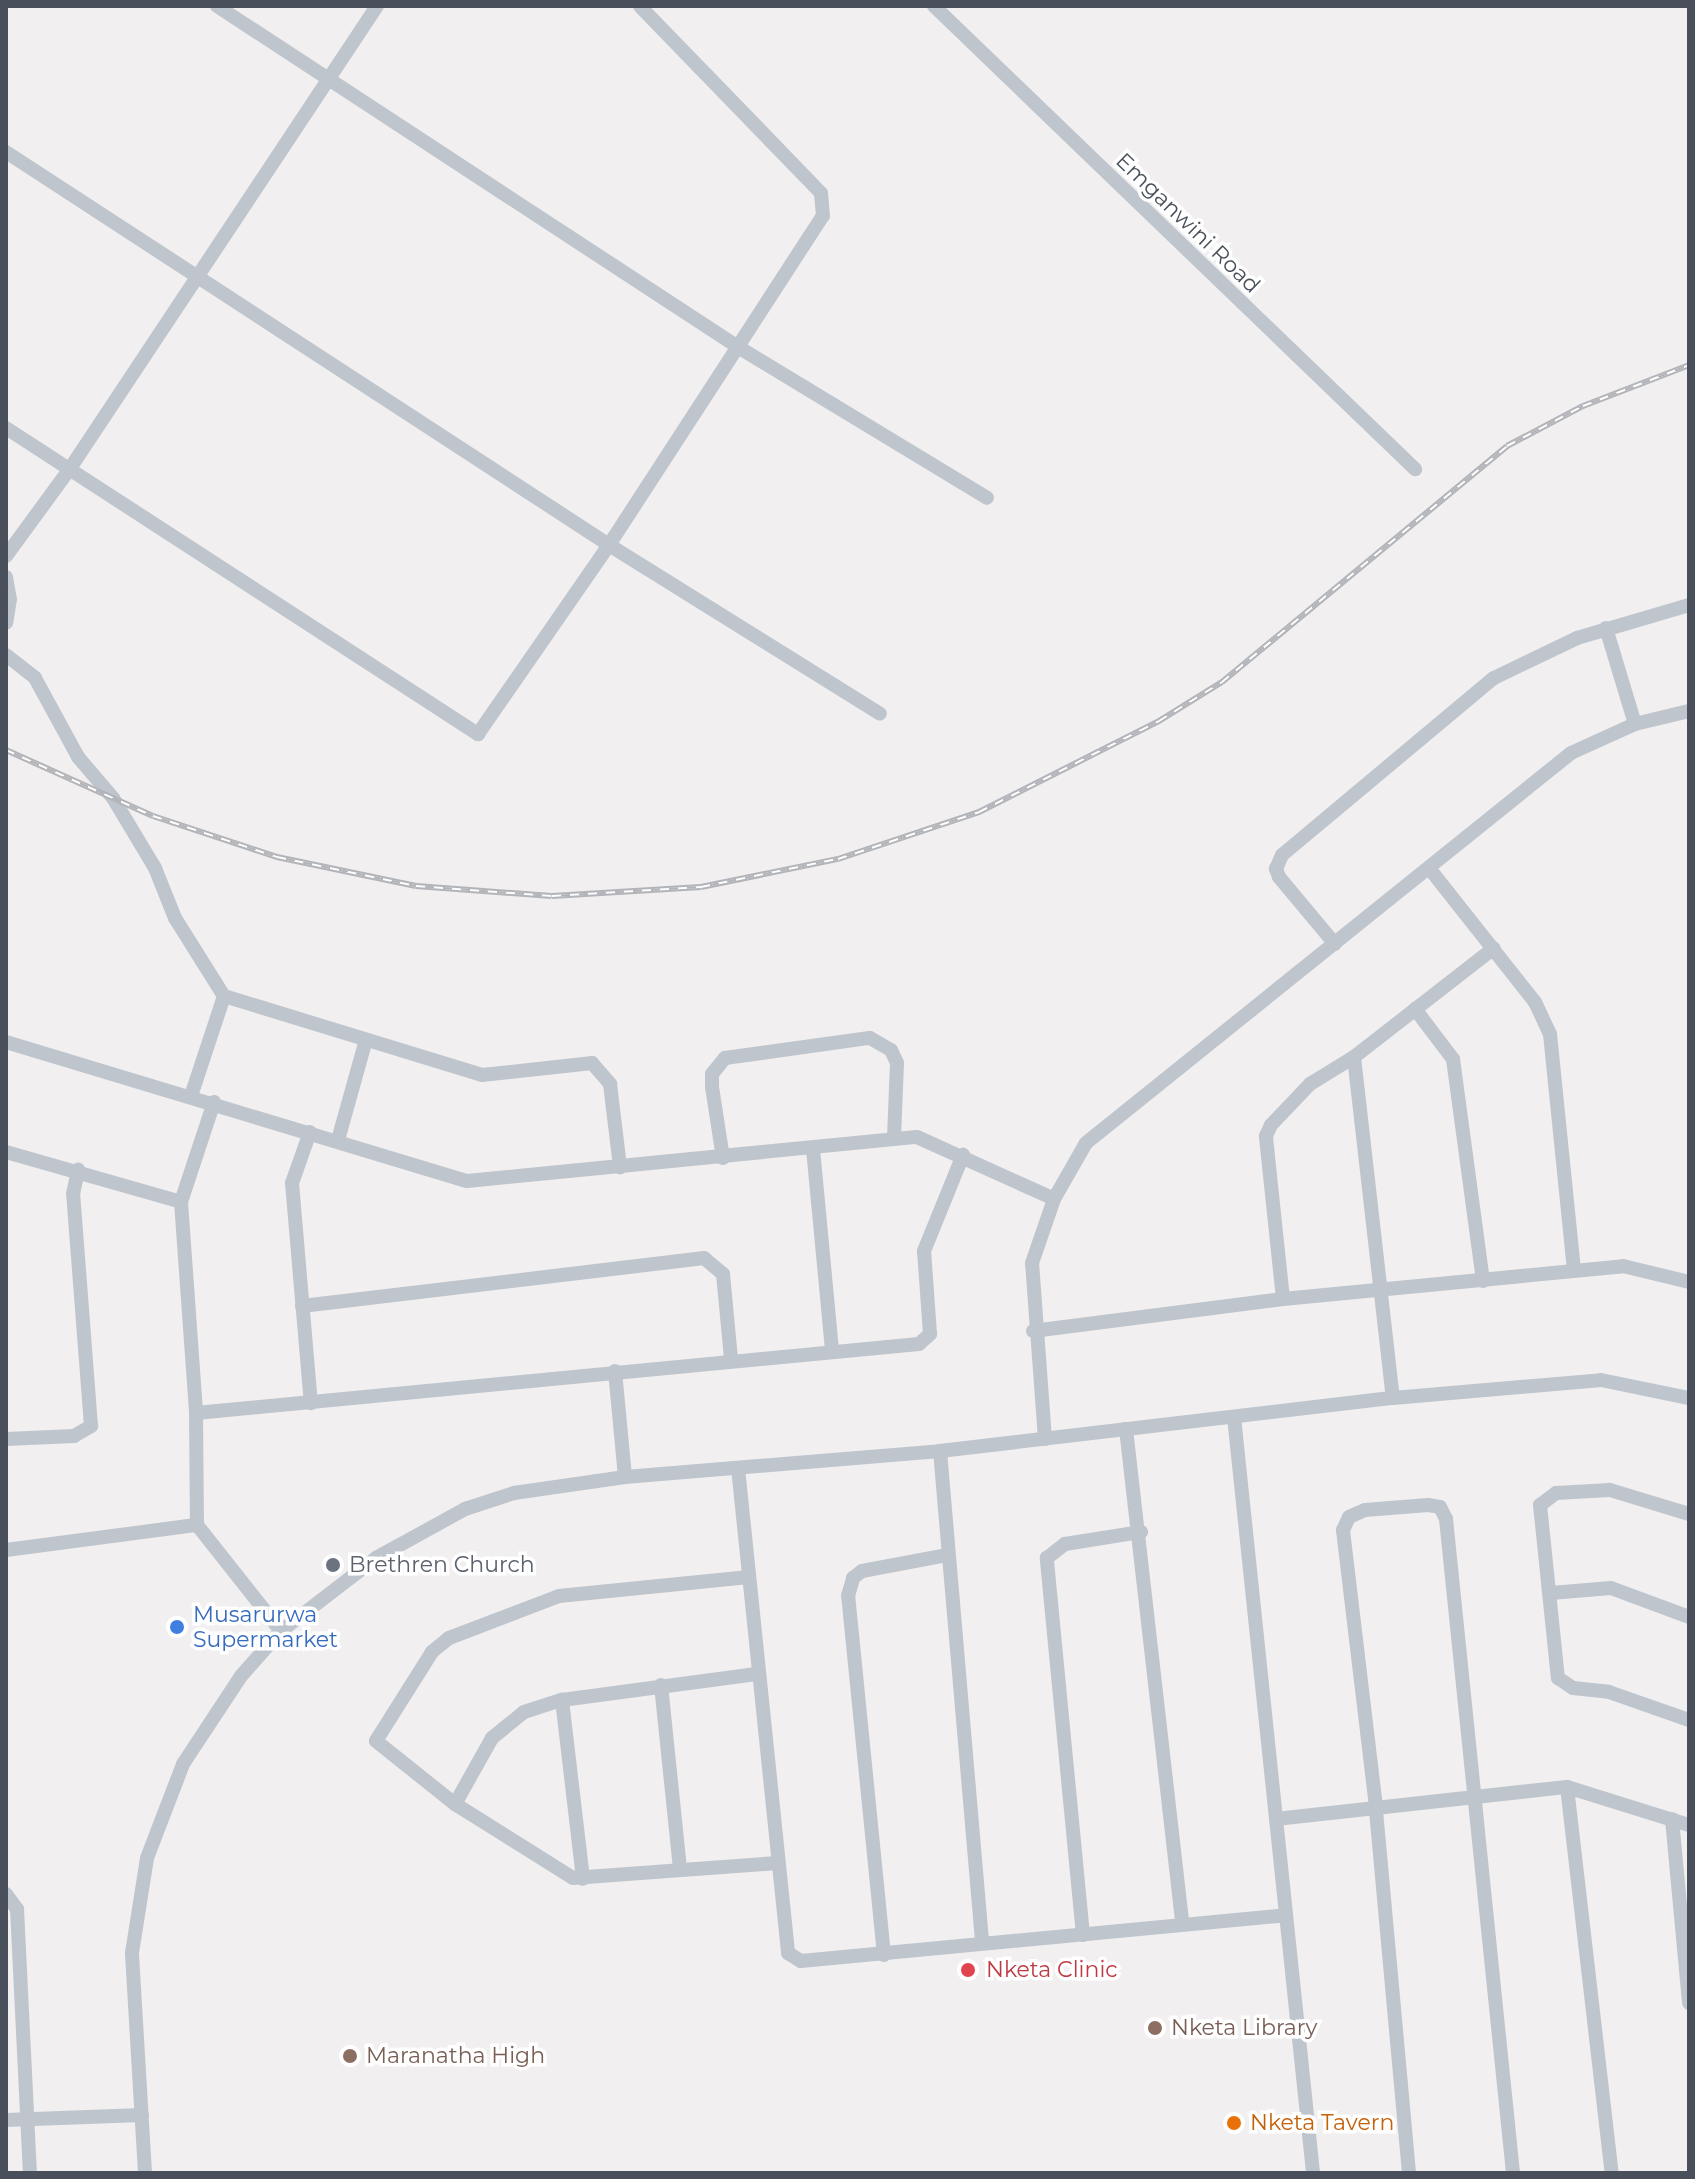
<!DOCTYPE html>
<html>
<head>
<meta charset="utf-8">
<style>
	body { margin:0 }
	#map { position:relative; width:1695px; height:2179px; overflow:hidden; background:#f1efef; font-family:Montserrat,sans-serif }
	div>[style] { position:absolute }
	[style*='--x'] { left:calc(var(--x)*1px); top:calc(var(--y)*1px); width:calc(var(--w)*1px); rotate:calc(var(--a)*1deg) }
	.minor>* { height:14px; margin:-7px; padding:0 7px; transform-origin:7px; border-radius:7px; background:#bfc5cd }
	.rail>* { height:6px; margin-top:-3px; transform-origin:0; background:repeating-linear-gradient(90deg,#fff 0 9px,#b2b4b9 0 18px); box-sizing:border-box; border-block:2px solid #b2b4b9 }
	.dots>* { width:22px; height:22px; translate:-50% -50%; box-sizing:border-box; border:4px solid #fff; border-radius:50% }
	span { translate:-50% -50%; white-space:nowrap; text-align:center; line-height:1.15; -webkit-text-stroke:7px #fff; paint-order:stroke }
	.street-label { font-size:22px; color:#49505b }
	.worship-label { font-size:22px; color:#5b616d }
	.left { translate:0 -50%; text-align:left }
	.shop-label { font-size:22px; color:#366cbe }
	.health-label { font-size:22px; color:#be3a42 }
	.education-label { font-size:22px; color:#785e54 }
	.food-label { font-size:22px; color:#c56008 }
	.frame { position:absolute; inset:0; border:8px solid #49505b; pointer-events:none }
</style>
</head>
<body>
<div id="map">
	<div class="minor">
		<i style="--x:217;--y:6;--w:623;--a:33.21"></i>
		<i style="--x:738;--y:347;--w:291;--a:31.2"></i>
		<i style="--x:934;--y:6;--w:668;--a:43.91"></i>
		<i style="--x:6;--y:152;--w:720;--a:33.09"></i>
		<i style="--x:609;--y:545;--w:319;--a:31.9"></i>
		<i style="--x:6;--y:428;--w:563;--a:32.96"></i>
		<i style="--x:478;--y:734;--w:230;--a:-55.3"></i>
		<i style="--x:609;--y:545;--w:392;--a:-57"></i>
		<i style="--x:823;--y:216;--w:23;--a:-95"></i>
		<i style="--x:821;--y:193;--w:260;--a:-134.1"></i>
		<i style="--x:6;--y:556;--w:107;--a:-53.8"></i>
		<i style="--x:69;--y:470;--w:557;--a:-56.42"></i>
		<i style="--x:6;--y:577;--w:22;--a:80"></i>
		<i style="--x:10;--y:599;--w:24;--a:99"></i>
		<i style="--x:1606;--y:628;--w:100;--a:73.2"></i>
		<i style="--x:6;--y:655;--w:37;--a:38"></i>
		<i style="--x:35;--y:678;--w:90;--a:61.4"></i>
		<i style="--x:78;--y:757;--w:54;--a:49.5"></i>
		<i style="--x:113;--y:798;--w:82;--a:59"></i>
		<i style="--x:155;--y:868;--w:54;--a:68.2"></i>
		<i style="--x:175;--y:918;--w:92;--a:57.9"></i>
		<i style="--x:1429;--y:868;--w:171;--a:51.7"></i>
		<i style="--x:1535;--y:1002;--w:35;--a:65"></i>
		<i style="--x:1550;--y:1034;--w:237;--a:84.2"></i>
		<i style="--x:1335;--y:944;--w:87;--a:-129.9"></i>
		<i style="--x:1279;--y:877;--w:9;--a:-111"></i>
		<i style="--x:1276;--y:869;--w:15;--a:-67"></i>
		<i style="--x:1282;--y:855;--w:276;--a:-39.9"></i>
		<i style="--x:1494;--y:678;--w:92;--a:-25.7"></i>
		<i style="--x:1577;--y:638;--w:117;--a:-16.4"></i>
		<i style="--x:1415;--y:1009;--w:63;--a:52.8"></i>
		<i style="--x:1453;--y:1059;--w:224;--a:82.3"></i>
		<i style="--x:6;--y:1042;--w:481;--a:16.8"></i>
		<i style="--x:467;--y:1181;--w:452;--a:-5.6"></i>
		<i style="--x:917;--y:1137;--w:150;--a:24.3"></i>
		<i style="--x:1354;--y:1057;--w:343;--a:83.5"></i>
		<i style="--x:191;--y:1096;--w:105;--a:-71.7"></i>
		<i style="--x:224;--y:996;--w:270;--a:17"></i>
		<i style="--x:482;--y:1075;--w:111;--a:-6.2"></i>
		<i style="--x:592;--y:1063;--w:28;--a:49"></i>
		<i style="--x:610;--y:1084;--w:84;--a:83.1"></i>
		<i style="--x:214;--y:1102;--w:105;--a:108.3"></i>
		<i style="--x:181;--y:1202;--w:212;--a:85.9"></i>
		<i style="--x:196;--y:1413;--w:112;--a:89.5"></i>
		<i style="--x:197;--y:1525;--w:135;--a:51.6"></i>
		<i style="--x:310;--y:1132;--w:54;--a:109.4"></i>
		<i style="--x:292;--y:1183;--w:221;--a:85.1"></i>
		<i style="--x:338;--y:1140;--w:101;--a:-74.4"></i>
		<i style="--x:813;--y:1149;--w:201;--a:84.6"></i>
		<i style="--x:6;--y:1152;--w:182;--a:15.9"></i>
		<i style="--x:723;--y:1158;--w:72;--a:-98.8"></i>
		<i style="--x:712;--y:1087;--w:13;--a:-90"></i>
		<i style="--x:712;--y:1074;--w:21;--a:-51"></i>
		<i style="--x:725;--y:1058;--w:146;--a:-7.9"></i>
		<i style="--x:870;--y:1038;--w:24;--a:30"></i>
		<i style="--x:891;--y:1050;--w:14;--a:65"></i>
		<i style="--x:897;--y:1063;--w:74;--a:92.3"></i>
		<i style="--x:1283;--y:1299;--w:164;--a:-96"></i>
		<i style="--x:1266;--y:1136;--w:12;--a:-66"></i>
		<i style="--x:1271;--y:1125;--w:57;--a:-46.4"></i>
		<i style="--x:1310;--y:1084;--w:52;--a:-31.5"></i>
		<i style="--x:1354;--y:1057;--w:177;--a:-37.9"></i>
		<i style="--x:302;--y:1306;--w:405;--a:-6.8"></i>
		<i style="--x:704;--y:1258;--w:25;--a:40"></i>
		<i style="--x:723;--y:1274;--w:85;--a:84.6"></i>
		<i style="--x:1033;--y:1331;--w:252;--a:-7.3"></i>
		<i style="--x:1283;--y:1299;--w:342;--a:-5.5"></i>
		<i style="--x:1623;--y:1266;--w:68;--a:13.6"></i>
		<i style="--x:615;--y:1371;--w:106;--a:84.6"></i>
		<i style="--x:196;--y:1413;--w:726;--a:-5.45"></i>
		<i style="--x:919;--y:1344;--w:15;--a:-42"></i>
		<i style="--x:930;--y:1334;--w:83;--a:-94.1"></i>
		<i style="--x:924;--y:1251;--w:104;--a:-67.9"></i>
		<i style="--x:1234;--y:1417;--w:760;--a:84.03"></i>
		<i style="--x:1126;--y:1429;--w:496;--a:83.5"></i>
		<i style="--x:6;--y:1439;--w:68;--a:-2.5"></i>
		<i style="--x:74;--y:1436;--w:20;--a:-30"></i>
		<i style="--x:91;--y:1426;--w:233;--a:-94.4"></i>
		<i style="--x:73;--y:1194;--w:25;--a:-78"></i>
		<i style="--x:1045;--y:1439;--w:176;--a:-94.2"></i>
		<i style="--x:1032;--y:1263;--w:68;--a:-71"></i>
		<i style="--x:1054;--y:1199;--w:64;--a:-60.3"></i>
		<i style="--x:1086;--y:1143;--w:622;--a:-38.8"></i>
		<i style="--x:1571;--y:753;--w:70;--a:-24.4"></i>
		<i style="--x:1635;--y:724;--w:56;--a:-13.5"></i>
		<i style="--x:940;--y:1451;--w:494;--a:85.1"></i>
		<i style="--x:738;--y:1468;--w:488;--a:84.1"></i>
		<i style="--x:788;--y:1953;--w:15;--a:32"></i>
		<i style="--x:801;--y:1961;--w:487;--a:-5.4"></i>
		<i style="--x:1689;--y:1514;--w:83;--a:-163.1"></i>
		<i style="--x:1610;--y:1490;--w:54;--a:176.8"></i>
		<i style="--x:1556;--y:1493;--w:20;--a:143"></i>
		<i style="--x:1540;--y:1505;--w:174;--a:84.1"></i>
		<i style="--x:1558;--y:1678;--w:18;--a:34"></i>
		<i style="--x:1573;--y:1688;--w:36;--a:6"></i>
		<i style="--x:1609;--y:1692;--w:85;--a:19.3"></i>
		<i style="--x:6;--y:1550;--w:193;--a:-7.5"></i>
		<i style="--x:749;--y:1577;--w:191;--a:174.3"></i>
		<i style="--x:559;--y:1596;--w:118;--a:159.1"></i>
		<i style="--x:449;--y:1638;--w:22;--a:141"></i>
		<i style="--x:432;--y:1652;--w:105;--a:122.2"></i>
		<i style="--x:376;--y:1741;--w:101;--a:38.6"></i>
		<i style="--x:455;--y:1804;--w:139;--a:32.1"></i>
		<i style="--x:573;--y:1878;--w:205;--a:-4.2"></i>
		<i style="--x:1551;--y:1593;--w:60;--a:-4.8"></i>
		<i style="--x:1611;--y:1588;--w:83;--a:20.4"></i>
		<i style="--x:661;--y:1685;--w:186;--a:84.1"></i>
		<i style="--x:562;--y:1700;--w:180;--a:83.3"></i>
		<i style="--x:1567;--y:1787;--w:389;--a:83.4"></i>
		<i style="--x:455;--y:1804;--w:76;--a:-60.7"></i>
		<i style="--x:492;--y:1738;--w:41;--a:-39.1"></i>
		<i style="--x:524;--y:1712;--w:40;--a:-18"></i>
		<i style="--x:562;--y:1700;--w:198;--a:-7.6"></i>
		<i style="--x:1276;--y:1819;--w:293;--a:-6.3"></i>
		<i style="--x:1567;--y:1787;--w:128;--a:17.3"></i>
		<i style="--x:1672;--y:1819;--w:185;--a:84.7"></i>
		<i style="--x:6;--y:1894;--w:19;--a:54"></i>
		<i style="--x:17;--y:1909;--w:264;--a:87.2"></i>
		<i style="--x:1083;--y:1935;--w:379;--a:-95.5"></i>
		<i style="--x:1047;--y:1558;--w:23;--a:-38"></i>
		<i style="--x:1065;--y:1544;--w:77;--a:-9"></i>
		<i style="--x:884;--y:1955;--w:361;--a:-95.7"></i>
		<i style="--x:848;--y:1596;--w:19;--a:-74"></i>
		<i style="--x:853;--y:1578;--w:11;--a:-38"></i>
		<i style="--x:862;--y:1571;--w:86;--a:-10.7"></i>
		<i style="--x:6;--y:2120;--w:136;--a:-2.1"></i>
		<i style="--x:145;--y:2173;--w:220;--a:-93.4"></i>
		<i style="--x:132;--y:1953;--w:96;--a:-81"></i>
		<i style="--x:147;--y:1858;--w:101;--a:-69"></i>
		<i style="--x:183;--y:1764;--w:105;--a:-56.6"></i>
		<i style="--x:241;--y:1676;--w:60;--a:-48.4"></i>
		<i style="--x:281;--y:1631;--w:120;--a:-37.5"></i>
		<i style="--x:376;--y:1558;--w:102;--a:-28.8"></i>
		<i style="--x:465;--y:1509;--w:52;--a:-18.1"></i>
		<i style="--x:514;--y:1493;--w:112;--a:-8.2"></i>
		<i style="--x:625;--y:1477;--w:316;--a:-4.7"></i>
		<i style="--x:940;--y:1451;--w:456;--a:-6.7"></i>
		<i style="--x:1393;--y:1398;--w:209;--a:-4.9"></i>
		<i style="--x:1601;--y:1380;--w:90;--a:11.6"></i>
		<i style="--x:1409;--y:2173;--w:367;--a:-95.2"></i>
		<i style="--x:1376;--y:1807;--w:279;--a:-96.8"></i>
		<i style="--x:1343;--y:1530;--w:14;--a:-65"></i>
		<i style="--x:1349;--y:1517;--w:17;--a:-24"></i>
		<i style="--x:1365;--y:1510;--w:63;--a:-4.5"></i>
		<i style="--x:1428;--y:1505;--w:12;--a:9"></i>
		<i style="--x:1440;--y:1507;--w:13;--a:63"></i>
		<i style="--x:1446;--y:1519;--w:657;--a:84.15"></i>
	</div>
	<div class="rail">
		<i style="--x:6;--y:750;--w:161;--a:24.2"></i>
		<i style="--x:153;--y:816;--w:131;--a:18.3"></i>
		<i style="--x:277;--y:857;--w:142;--a:11.8"></i>
		<i style="--x:416;--y:886;--w:136;--a:4.2"></i>
		<i style="--x:552;--y:896;--w:149;--a:-3.5"></i>
		<i style="--x:701;--y:887;--w:140;--a:-11.6"></i>
		<i style="--x:838;--y:859;--w:149;--a:-18.4"></i>
		<i style="--x:979;--y:812;--w:202;--a:-26.8"></i>
		<i style="--x:1159;--y:721;--w:74;--a:-31.8"></i>
		<i style="--x:1222;--y:682;--w:370;--a:-39.6"></i>
		<i style="--x:1507;--y:446;--w:86;--a:-27.8"></i>
		<i style="--x:1583;--y:406;--w:114;--a:-21.1"></i>
	</div>
	<div class="dots">
		<i style="left:333px;top:1565px;background:#6b7280"></i>
		<i style="left:177px;top:1627px;background:#3f7fe0"></i>
		<i style="left:968px;top:1970px;background:#e0444e"></i>
		<i style="left:1155px;top:2028px;background:#8d6e63"></i>
		<i style="left:350px;top:2056px;background:#8d6e63"></i>
		<i style="left:1234px;top:2123px;background:#e8710a"></i>
	</div>
	<div class="street-label">
		<span style="left:1188px;top:223px;rotate:44deg">Emganwini Road</span>
	</div>
	<div class="worship-label">
		<span class="left" style="left:349px;top:1565px">Brethren Church</span>
	</div>
	<div class="shop-label">
		<span class="left" style="left:193px;top:1627px">Musarurwa<br>Supermarket</span>
	</div>
	<div class="health-label">
		<span class="left" style="left:986px;top:1970px">Nketa Clinic</span>
	</div>
	<div class="education-label">
		<span class="left" style="left:1171px;top:2028px">Nketa Library</span>
		<span class="left" style="left:366px;top:2056px">Maranatha High</span>
	</div>
	<div class="food-label">
		<span class="left" style="left:1250px;top:2123px">Nketa Tavern</span>
	</div>
	<div class="frame"></div>
</div>
</body>
</html>
